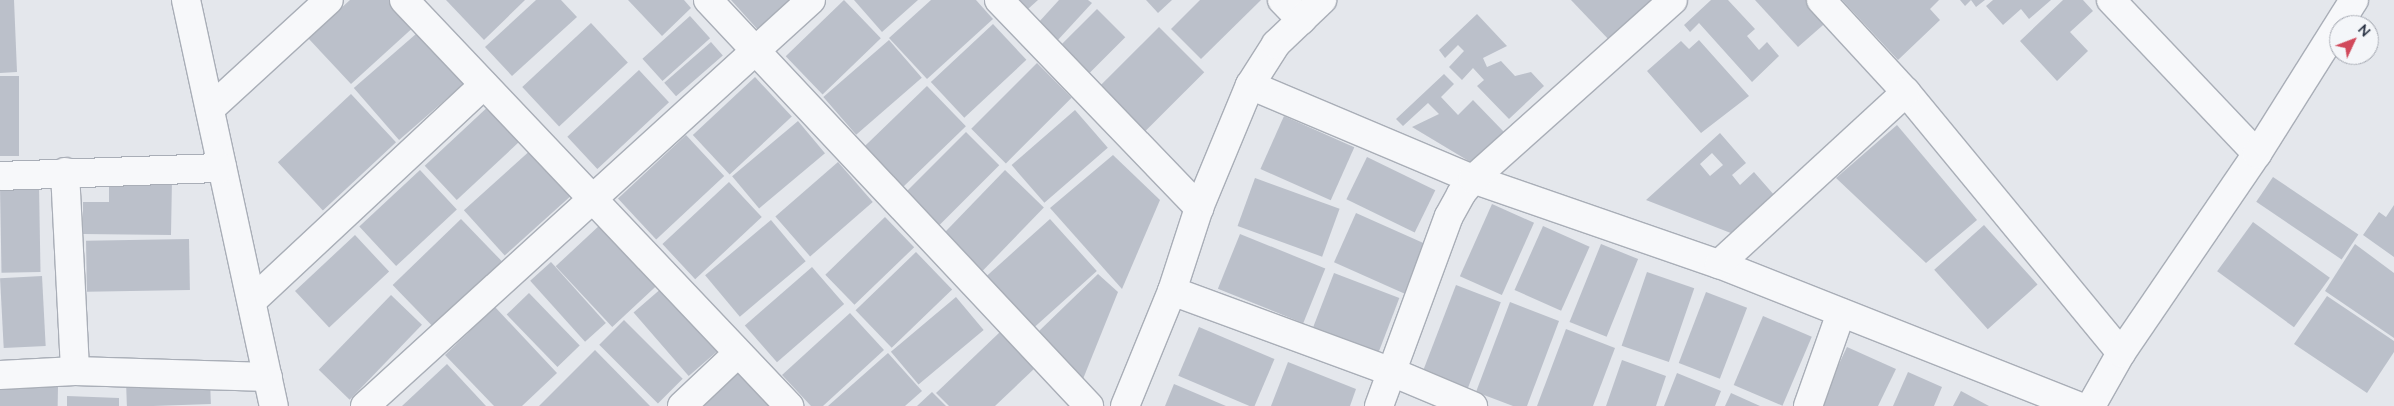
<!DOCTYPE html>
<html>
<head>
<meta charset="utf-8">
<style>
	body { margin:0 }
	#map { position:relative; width:2394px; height:406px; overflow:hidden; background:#e4e7ec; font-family:Mulish,sans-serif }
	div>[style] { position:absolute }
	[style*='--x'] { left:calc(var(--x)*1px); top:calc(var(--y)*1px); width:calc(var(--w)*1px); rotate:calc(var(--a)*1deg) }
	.building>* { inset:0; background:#bbc0ca; transform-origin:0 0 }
	.roads { filter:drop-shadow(1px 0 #a9aeb7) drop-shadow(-1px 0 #a9aeb7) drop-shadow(0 1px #a9aeb7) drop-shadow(0 -1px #a9aeb7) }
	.minor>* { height:28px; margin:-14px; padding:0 14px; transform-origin:14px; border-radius:14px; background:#f7f8fa }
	span { translate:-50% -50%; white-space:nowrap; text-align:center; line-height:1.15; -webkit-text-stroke:5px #f4f6f9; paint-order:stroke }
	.north { position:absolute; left:2329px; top:15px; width:50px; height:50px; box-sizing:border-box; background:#f4f6f9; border:1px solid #a4a8b1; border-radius:50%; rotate:47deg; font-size:14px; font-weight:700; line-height:20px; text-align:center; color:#2b3445 }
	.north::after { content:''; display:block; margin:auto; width:18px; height:22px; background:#d1495b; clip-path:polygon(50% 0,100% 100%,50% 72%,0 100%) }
</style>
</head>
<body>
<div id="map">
	<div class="building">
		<i style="clip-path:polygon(0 0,14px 0,17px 72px,0 73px)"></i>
		<i style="clip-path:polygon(350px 0,395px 0,417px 24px,351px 84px,308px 38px)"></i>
		<i style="clip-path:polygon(446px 0,525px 0,484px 40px)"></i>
		<i style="clip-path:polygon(536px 0,561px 0,577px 17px,512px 76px,485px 47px)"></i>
		<i style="clip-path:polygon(628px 0,684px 0,691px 8px,662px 36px)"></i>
		<i style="clip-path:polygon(731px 0,793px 0,759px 31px)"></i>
		<i style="left:844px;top:0;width:53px;height:81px;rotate:46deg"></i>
		<i style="clip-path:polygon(854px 0,918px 0,882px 32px)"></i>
		<i style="clip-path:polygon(931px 0,976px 0,993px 19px,927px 79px,889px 38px)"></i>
		<i style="clip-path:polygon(1020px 0,1038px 0,1028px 9px)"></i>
		<i style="clip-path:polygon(1059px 0,1088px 0,1092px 3px,1057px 41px,1038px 23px)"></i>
		<i style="clip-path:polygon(1146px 0,1172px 0,1158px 13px)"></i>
		<i style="clip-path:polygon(1200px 0,1261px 0,1201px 59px,1171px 29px)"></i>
		<i style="clip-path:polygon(1571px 0,1652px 0,1654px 2px,1611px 42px)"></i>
		<i style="clip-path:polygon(1711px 0,1728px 0,1755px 29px,1747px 36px,1759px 50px,1767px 42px,1779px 56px,1752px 82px,1699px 23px,1690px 32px,1684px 25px)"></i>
		<i style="clip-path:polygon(1755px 0,1813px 0,1830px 19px,1798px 47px)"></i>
		<i style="clip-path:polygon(1842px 0,1939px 0,1930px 9px,1940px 20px,1898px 60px)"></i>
		<i style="clip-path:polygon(1960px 0,1985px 0,1976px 7px,1971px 0,1965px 6px)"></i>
		<i style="clip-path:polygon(1993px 0,2051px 0,2029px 19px,2021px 9px,2003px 25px,1986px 6px)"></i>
		<i style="clip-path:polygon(2063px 0,2083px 0,2093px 11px,2070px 32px,2088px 51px,2057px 81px,2020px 41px)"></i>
		<i style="left:1097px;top:9px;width:40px;height:57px;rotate:45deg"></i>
		<i style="clip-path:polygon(1477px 14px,1507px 46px,1483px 58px,1487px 67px,1501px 61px,1515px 76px,1531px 72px,1544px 86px,1509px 119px,1477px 86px,1484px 80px,1473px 68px,1462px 80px,1449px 67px,1464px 51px,1458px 45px,1445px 58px,1439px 50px)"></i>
		<i style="left:690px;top:16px;width:30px;height:64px;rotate:48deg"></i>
		<i style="left:591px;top:23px;width:54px;height:94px;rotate:47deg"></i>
		<i style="left:993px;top:24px;width:49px;height:85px;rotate:47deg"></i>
		<i style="left:424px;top:27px;width:69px;height:93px;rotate:49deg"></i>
		<i style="left:1159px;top:27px;width:64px;height:85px;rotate:45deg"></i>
		<i style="left:889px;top:40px;width:50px;height:87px;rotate:49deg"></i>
		<i style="clip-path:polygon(1699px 40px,1749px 96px,1701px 133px,1647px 71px,1681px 41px,1689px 49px)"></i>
		<i style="left:711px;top:42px;width:18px;height:62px;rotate:49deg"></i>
		<i style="left:1037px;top:63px;width:49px;height:93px;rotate:45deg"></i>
		<i style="left:639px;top:70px;width:44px;height:98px;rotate:47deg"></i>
		<i style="clip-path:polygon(1444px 74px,1454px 84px,1441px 97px,1458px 115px,1473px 100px,1504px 132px,1472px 163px,1412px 127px,1439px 114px,1428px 103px,1403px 126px,1396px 119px)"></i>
		<i style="left:19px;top:76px;width:80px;height:19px;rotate:90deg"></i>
		<i style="left:755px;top:77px;width:54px;height:85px;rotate:47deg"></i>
		<i style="left:927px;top:86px;width:56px;height:91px;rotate:46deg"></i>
		<i style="left:351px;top:94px;width:66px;height:100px;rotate:47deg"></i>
		<i style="left:492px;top:103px;width:47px;height:92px;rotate:47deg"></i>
		<i style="left:1075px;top:110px;width:50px;height:84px;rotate:49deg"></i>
		<i style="left:1284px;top:116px;width:77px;height:58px;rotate:24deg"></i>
		<i style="left:798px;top:121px;width:42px;height:86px;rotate:50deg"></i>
		<i style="clip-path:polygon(1897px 125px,1977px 220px,1926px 263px,1836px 178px)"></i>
		<i style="left:966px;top:132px;width:47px;height:88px;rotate:45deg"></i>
		<i style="clip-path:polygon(evenodd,1720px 133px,1746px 163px,1732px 175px,1740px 185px,1754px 172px,1781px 203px,1741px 237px,1646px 200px,1720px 133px,1712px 153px,1723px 165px,1710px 176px,1700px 164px,1712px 153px)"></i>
		<i style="left:686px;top:135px;width:56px;height:93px;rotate:47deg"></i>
		<i style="left:533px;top:148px;width:61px;height:93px;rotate:48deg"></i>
		<i style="clip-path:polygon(1113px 155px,1160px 200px,1122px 289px,1050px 208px)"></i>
		<i style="left:1367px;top:157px;width:76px;height:47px;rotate:26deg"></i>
		<i style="left:838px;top:162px;width:53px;height:83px;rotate:49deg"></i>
		<i style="left:420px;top:170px;width:54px;height:83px;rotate:47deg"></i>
		<i style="left:1005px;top:170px;width:54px;height:89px;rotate:44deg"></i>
		<i style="left:2273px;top:177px;width:103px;height:30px;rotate:34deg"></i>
		<i style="left:1255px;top:178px;width:90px;height:51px;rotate:20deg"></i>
		<i style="clip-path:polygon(109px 179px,172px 179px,171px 235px,83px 234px,83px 202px,109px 202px)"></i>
		<i style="left:729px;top:182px;width:48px;height:91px;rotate:47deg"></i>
		<i style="left:39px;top:186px;width:86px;height:39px;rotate:89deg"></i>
		<i style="left:1492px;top:204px;width:46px;height:79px;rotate:24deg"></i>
		<i style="clip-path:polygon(2394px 205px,2394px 257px,2363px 235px,2379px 212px,2386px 217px)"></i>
		<i style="left:1356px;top:213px;width:78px;height:54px;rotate:24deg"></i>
		<i style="left:885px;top:217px;width:42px;height:83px;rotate:46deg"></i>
		<i style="left:461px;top:219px;width:62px;height:95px;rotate:46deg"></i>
		<i style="left:1050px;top:219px;width:70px;height:89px;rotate:48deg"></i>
		<i style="left:771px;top:220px;width:54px;height:86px;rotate:50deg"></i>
		<i style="left:2253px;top:222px;width:95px;height:61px;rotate:36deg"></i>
		<i style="left:601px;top:224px;width:83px;height:62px;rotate:47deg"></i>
		<i style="left:1984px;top:225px;width:80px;height:67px;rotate:48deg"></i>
		<i style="left:1543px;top:226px;width:51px;height:70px;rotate:24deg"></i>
		<i style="left:1240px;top:234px;width:92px;height:59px;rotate:22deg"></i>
		<i style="left:355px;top:235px;width:50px;height:82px;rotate:47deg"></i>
		<i style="left:189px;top:239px;width:51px;height:103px;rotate:89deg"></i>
		<i style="left:1601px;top:244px;width:40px;height:84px;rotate:22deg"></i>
		<i style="clip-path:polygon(2355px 244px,2394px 273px,2394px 338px,2325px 291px)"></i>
		<i style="left:916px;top:252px;width:52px;height:84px;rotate:46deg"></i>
		<i style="left:551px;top:262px;width:82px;height:28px;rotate:48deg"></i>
		<i style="left:812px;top:267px;width:49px;height:89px;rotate:49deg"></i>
		<i style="left:1647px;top:272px;width:50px;height:78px;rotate:19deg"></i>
		<i style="left:1334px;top:273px;width:70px;height:59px;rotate:21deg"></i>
		<i style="clip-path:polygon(1098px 274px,1118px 292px,1083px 379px,1038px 332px)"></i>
		<i style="left:42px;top:276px;width:70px;height:42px;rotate:87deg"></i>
		<i style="left:1456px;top:285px;width:48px;height:94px;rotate:21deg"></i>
		<i style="left:663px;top:287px;width:84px;height:39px;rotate:49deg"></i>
		<i style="left:1706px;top:292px;width:44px;height:76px;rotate:21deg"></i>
		<i style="left:529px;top:293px;width:73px;height:31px;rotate:46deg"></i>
		<i style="left:391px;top:295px;width:43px;height:104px;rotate:44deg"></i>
		<i style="clip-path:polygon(2327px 296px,2394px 341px,2394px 352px,2367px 393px,2294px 344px)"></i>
		<i style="left:956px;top:297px;width:43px;height:85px;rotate:50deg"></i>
		<i style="clip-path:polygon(1510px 302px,1559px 321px,1527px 406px,1513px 406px,1476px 392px)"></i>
		<i style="clip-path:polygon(495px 307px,557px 373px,522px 406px,494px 406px,445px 355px)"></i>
		<i style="clip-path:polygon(850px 313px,884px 350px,823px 406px,811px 406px,782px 375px)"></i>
		<i style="left:1763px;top:316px;width:53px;height:75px;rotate:23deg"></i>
		<i style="left:624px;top:320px;width:83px;height:35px;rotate:45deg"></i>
		<i style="left:1199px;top:327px;width:82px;height:53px;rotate:23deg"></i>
		<i style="clip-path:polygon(1566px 329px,1615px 348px,1593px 406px,1537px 406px)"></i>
		<i style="clip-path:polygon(1000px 332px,1035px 368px,995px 406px,949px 406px,936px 393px)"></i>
		<i style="clip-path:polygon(1847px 347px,1896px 369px,1878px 406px,1819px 406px)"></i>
		<i style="clip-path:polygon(595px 350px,650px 406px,539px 406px)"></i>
		<i style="clip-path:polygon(888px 353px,922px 391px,905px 406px,828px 406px)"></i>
		<i style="clip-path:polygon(1622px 360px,1666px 376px,1656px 406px,1606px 406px)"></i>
		<i style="clip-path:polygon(1288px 362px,1356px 389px,1350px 406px,1271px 406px)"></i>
		<i style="clip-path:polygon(447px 364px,486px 406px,402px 406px)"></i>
		<i style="clip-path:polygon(1908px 372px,1942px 387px,1934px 406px,1893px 406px)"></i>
		<i style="clip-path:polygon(738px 373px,770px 406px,704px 406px)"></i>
		<i style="clip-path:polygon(1677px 373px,1721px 391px,1715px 406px,1664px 406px)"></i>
		<i style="left:210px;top:379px;width:25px;height:84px;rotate:88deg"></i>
		<i style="clip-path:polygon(1174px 384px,1226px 406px,1165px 406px)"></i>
		<i style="left:0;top:386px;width:58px;height:20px;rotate:1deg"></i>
		<i style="clip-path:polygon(1961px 391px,1989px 406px,1953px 406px)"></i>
		<i style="clip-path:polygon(932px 392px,946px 406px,917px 406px)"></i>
		<i style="clip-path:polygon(1731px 393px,1760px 406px,1725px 406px)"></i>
		<i style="clip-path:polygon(67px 396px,119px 398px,119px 406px,67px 406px)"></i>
	</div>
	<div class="roads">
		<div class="minor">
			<i style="--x:186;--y:0;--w:415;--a:77.8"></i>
			<i style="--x:404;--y:0;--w:560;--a:46.52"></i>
			<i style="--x:708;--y:0;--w:557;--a:46.82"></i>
			<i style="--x:999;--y:0;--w:289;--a:46.1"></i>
			<i style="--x:1282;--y:0;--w:28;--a:46"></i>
			<i style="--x:1821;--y:0;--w:125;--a:47.3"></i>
			<i style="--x:1906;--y:92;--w:338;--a:50.5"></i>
			<i style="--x:2111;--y:0;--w:212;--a:46.5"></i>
			<i style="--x:1250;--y:85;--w:242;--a:22.9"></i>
			<i style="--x:1473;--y:179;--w:260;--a:19.1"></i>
			<i style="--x:1719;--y:264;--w:386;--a:21.6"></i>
			<i style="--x:210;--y:109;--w:161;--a:-42.5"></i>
			<i style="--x:65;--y:172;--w:199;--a:87.1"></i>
			<i style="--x:0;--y:176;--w:222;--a:-2.1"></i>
			<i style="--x:1719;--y:264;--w:254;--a:-42.6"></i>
			<i style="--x:1172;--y:291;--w:234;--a:20.2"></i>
			<i style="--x:1392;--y:372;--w:88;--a:22.8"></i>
			<i style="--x:252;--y:301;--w:317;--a:-43"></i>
			<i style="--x:0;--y:375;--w:75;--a:-3.1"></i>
			<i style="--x:75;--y:371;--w:193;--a:1.8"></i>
			<i style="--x:365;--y:406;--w:603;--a:-42.31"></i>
			<i style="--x:682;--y:406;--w:77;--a:-43.4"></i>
			<i style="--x:1125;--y:406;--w:124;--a:-67.8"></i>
			<i style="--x:1172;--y:291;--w:87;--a:-72"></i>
			<i style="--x:1199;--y:208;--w:133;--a:-67.5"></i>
			<i style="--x:1250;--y:85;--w:49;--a:-57.6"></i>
			<i style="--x:1276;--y:44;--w:64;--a:-43.7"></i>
			<i style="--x:1379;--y:406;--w:202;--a:-69.8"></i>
			<i style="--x:1449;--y:216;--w:25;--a:-61"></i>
			<i style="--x:1461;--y:194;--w:19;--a:-51"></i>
			<i style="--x:1473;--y:179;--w:268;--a:-41.8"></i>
			<i style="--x:1808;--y:406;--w:99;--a:-70.5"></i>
			<i style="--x:2091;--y:406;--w:61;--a:-60.5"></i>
			<i style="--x:2121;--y:353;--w:241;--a:-55.7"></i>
			<i style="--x:2257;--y:154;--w:182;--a:-57.8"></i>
		</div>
	</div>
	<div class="north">N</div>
</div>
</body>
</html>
